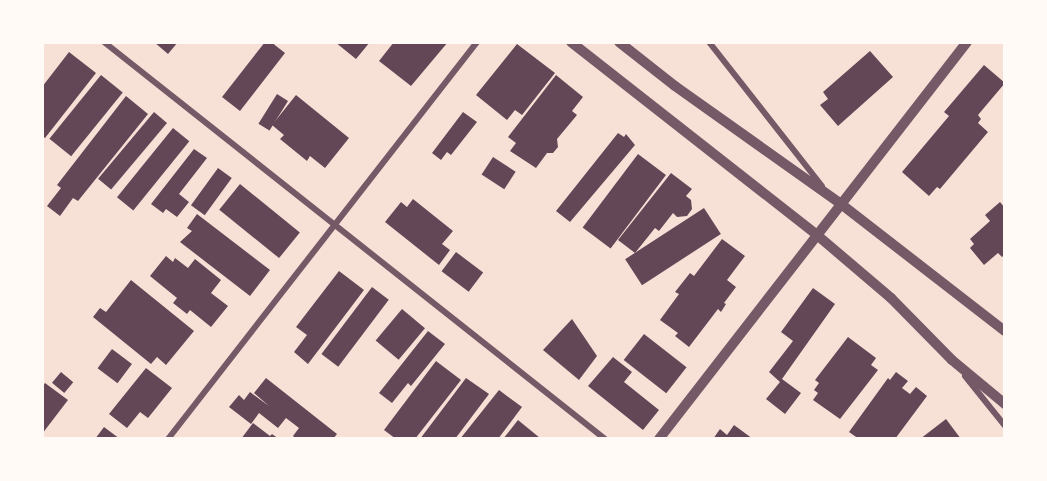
<!DOCTYPE html>
<html>
<head>
<meta charset="utf-8">
<style>
	body { margin:0 }
	#map { position:relative; width:1047px; height:481px; overflow:hidden; background:#f7e1d7; font-family:"Noto Sans",sans-serif }
	div>[style] { position:absolute }
	[style*='--x'] { left:calc(var(--x)*1px); top:calc(var(--y)*1px); width:calc(var(--w)*1px); rotate:calc(var(--a)*1deg) }
	.building>* { inset:0; background:#644757; transform-origin:0 0 }
	.minor>* { height:6px; margin:-3px; padding:0 3px; transform-origin:3px; border-radius:3px; background:#755966 }
	.tertiary>* { height:10px; margin:-5px; padding:0 5px; transform-origin:5px; border-radius:5px; background:#755966 }
	span { translate:-50% -50%; white-space:nowrap; text-align:center; line-height:1.15; -webkit-text-stroke:6px #fffaf5; paint-order:stroke }
	.frame { position:absolute; inset:0; border:44px solid #fffaf5; pointer-events:none }
</style>
</head>
<body>
<div id="map">
	<div class="building">
		<i style="clip-path:polygon(154px 42px,178px 42px,168px 54px)"></i>
		<i style="clip-path:polygon(265px 42px,271px 42px,285px 53px,240px 111px,222px 97px)"></i>
		<i style="clip-path:polygon(335px 42px,370px 42px,356px 59px)"></i>
		<i style="clip-path:polygon(394px 42px,448px 42px,411px 86px,379px 61px)"></i>
		<i style="clip-path:polygon(517px 44px,555px 73px,522px 115px,515px 110px,507px 120px,476px 95px)"></i>
		<i style="clip-path:polygon(870px 51px,893px 77px,838px 126px,820px 105px,828px 99px,823px 92px)"></i>
		<i style="clip-path:polygon(69px 52px,96px 73px,45px 138px,42px 136px,42px 87px)"></i>
		<i style="clip-path:polygon(984px 65px,1005px 83px,978px 115px,981px 119px,978px 123px,988px 132px,940px 189px,937px 187px,929px 196px,902px 172px,949px 116px,944px 112px)"></i>
		<i style="left:101px;top:75px;width:28px;height:82px;rotate:39deg"></i>
		<i style="clip-path:polygon(556px 75px,583px 97px,572px 111px,577px 115px,557px 139px,558px 147px,553px 153px,547px 153px,536px 168px,510px 151px,516px 143px,508px 137px)"></i>
		<i style="left:277px;top:94px;width:13px;height:35px;rotate:32deg"></i>
		<i style="clip-path:polygon(296px 95px,349px 138px,325px 168px,310px 156px,307px 161px,280px 139px,284px 135px,272px 125px)"></i>
		<i style="clip-path:polygon(126px 96px,148px 114px,78px 201px,73px 198px,60px 216px,47px 206px,61px 188px,57px 185px)"></i>
		<i style="left:154px;top:112px;width:17px;height:87px;rotate:40deg"></i>
		<i style="clip-path:polygon(463px 112px,477px 122px,451px 155px,447px 152px,441px 160px,432px 153px)"></i>
		<i style="left:173px;top:128px;width:21px;height:89px;rotate:39deg"></i>
		<i style="clip-path:polygon(618px 133px,624px 137px,626px 134px,635px 145px,570px 222px,556px 211px)"></i>
		<i style="clip-path:polygon(194px 149px,207px 158px,179px 194px,189px 202px,177px 217px,166px 209px,163px 213px,151px 204px)"></i>
		<i style="left:638px;top:154px;width:35px;height:92px;rotate:37deg"></i>
		<i style="left:493px;top:157px;width:27px;height:21px;rotate:33deg"></i>
		<i style="left:218px;top:168px;width:17px;height:46px;rotate:36deg"></i>
		<i style="clip-path:polygon(671px 173px,692px 189px,686px 196px,691px 200px,692px 209px,687px 216px,677px 217px,673px 213px,659px 231px,655px 228px,635px 253px,618px 240px)"></i>
		<i style="left:240px;top:184px;width:77px;height:33px;rotate:39deg"></i>
		<i style="clip-path:polygon(413px 199px,453px 231px,442px 244px,450px 250px,439px 265px,385px 222px,401px 202px,407px 207px)"></i>
		<i style="clip-path:polygon(1000px 202px,1005px 208px,1005px 254px,1002px 257px,998px 253px,984px 265px,970px 248px,974px 244px,970px 239px,990px 221px,985px 215px)"></i>
		<i style="left:704px;top:208px;width:31px;height:94px;rotate:57deg"></i>
		<i style="clip-path:polygon(197px 214px,270px 270px,250px 296px,180px 242px,192px 231px,187px 228px)"></i>
		<i style="clip-path:polygon(722px 239px,745px 256px,727px 280px,736px 287px,724px 303px,726px 304px,721px 312px,718px 309px,689px 347px,675px 336px,678px 333px,660px 320px,679px 294px,675px 292px,690px 273px,694px 276px)"></i>
		<i style="left:456px;top:252px;width:34px;height:24px;rotate:37deg"></i>
		<i style="clip-path:polygon(166px 256px,173px 262px,175px 258px,188px 268px,195px 259px,221px 280px,211px 293px,228px 306px,211px 327px,190px 310px,187px 314px,173px 303px,177px 298px,150px 276px)"></i>
		<i style="clip-path:polygon(339px 271px,364px 290px,308px 364px,294px 352px,307px 335px,296px 327px)"></i>
		<i style="clip-path:polygon(131px 280px,194px 331px,166px 365px,157px 357px,151px 364px,93px 317px,100px 308px,106px 312px)"></i>
		<i style="left:372px;top:287px;width:21px;height:84px;rotate:37deg"></i>
		<i style="clip-path:polygon(813px 288px,835px 304px,782px 379px,801px 393px,785px 414px,766px 399px,780px 382px,769px 372px,793px 341px,781px 332px)"></i>
		<i style="left:402px;top:309px;width:30px;height:41px;rotate:40deg"></i>
		<i style="clip-path:polygon(572px 319px,597px 356px,579px 380px,543px 350px)"></i>
		<i style="clip-path:polygon(428px 331px,445px 344px,411px 386px,408px 383px,392px 403px,379px 393px)"></i>
		<i style="left:644px;top:334px;width:54px;height:33px;rotate:38deg"></i>
		<i style="clip-path:polygon(848px 337px,876px 358px,871px 365px,878px 370px,840px 419px,813px 400px,818px 393px,814px 390px,819px 383px,815px 380px)"></i>
		<i style="left:112px;top:349px;width:25px;height:24px;rotate:37deg"></i>
		<i style="clip-path:polygon(613px 357px,632px 372px,624px 382px,659px 410px,643px 430px,588px 386px)"></i>
		<i style="clip-path:polygon(436px 361px,461px 380px,415px 439px,396px 439px,384px 430px)"></i>
		<i style="clip-path:polygon(146px 368px,172px 388px,148px 418px,140px 412px,127px 428px,109px 414px)"></i>
		<i style="left:61px;top:372px;width:16px;height:14px;rotate:40deg"></i>
		<i style="clip-path:polygon(896px 372px,908px 381px,902px 388px,910px 394px,916px 387px,927px 396px,895px 439px,859px 439px,849px 432px,888px 378px,890px 380px)"></i>
		<i style="clip-path:polygon(266px 378px,337px 434px,333px 439px,296px 439px,293px 436px,299px 428px,286px 418px,278px 428px,259px 413px,251px 424px,229px 407px,239px 395px,244px 400px,250px 392px,269px 406px,254px 393px)"></i>
		<i style="clip-path:polygon(466px 378px,489px 394px,455px 439px,420px 439px)"></i>
		<i style="clip-path:polygon(45px 383px,68px 400px,42px 434px,42px 387px)"></i>
		<i style="clip-path:polygon(499px 390px,522px 407px,498px 439px,460px 439px)"></i>
		<i style="clip-path:polygon(946px 419px,961px 439px,920px 439px)"></i>
		<i style="clip-path:polygon(518px 420px,540px 438px,539px 439px,503px 439px)"></i>
		<i style="clip-path:polygon(253px 423px,270px 436px,272px 434px,279px 439px,241px 439px)"></i>
		<i style="clip-path:polygon(734px 425px,753px 439px,713px 439px,720px 429px,727px 435px)"></i>
		<i style="clip-path:polygon(104px 427px,120px 439px,95px 439px)"></i>
	</div>
	<div class="minor">
		<i style="--x:104;--y:42;--w:639;--a:38.39"></i>
		<i style="--x:709;--y:42;--w:183;--a:51.9"></i>
		<i style="--x:965;--y:376;--w:64;--a:51.3"></i>
		<i style="--x:168;--y:439;--w:503;--a:-52.11"></i>
	</div>
	<div class="tertiary">
		<i style="--x:571;--y:42;--w:313;--a:38.1"></i>
		<i style="--x:817;--y:235;--w:97;--a:40.4"></i>
		<i style="--x:891;--y:298;--w:87;--a:45.5"></i>
		<i style="--x:952;--y:360;--w:69;--a:39.7"></i>
		<i style="--x:619;--y:42;--w:71;--a:38.2"></i>
		<i style="--x:675;--y:86;--w:204;--a:35.4"></i>
		<i style="--x:841;--y:204;--w:207;--a:37.8"></i>
		<i style="--x:659;--y:439;--w:502;--a:-52.2"></i>
	</div>
	<div class="frame"></div>
</div>
</body>
</html>
